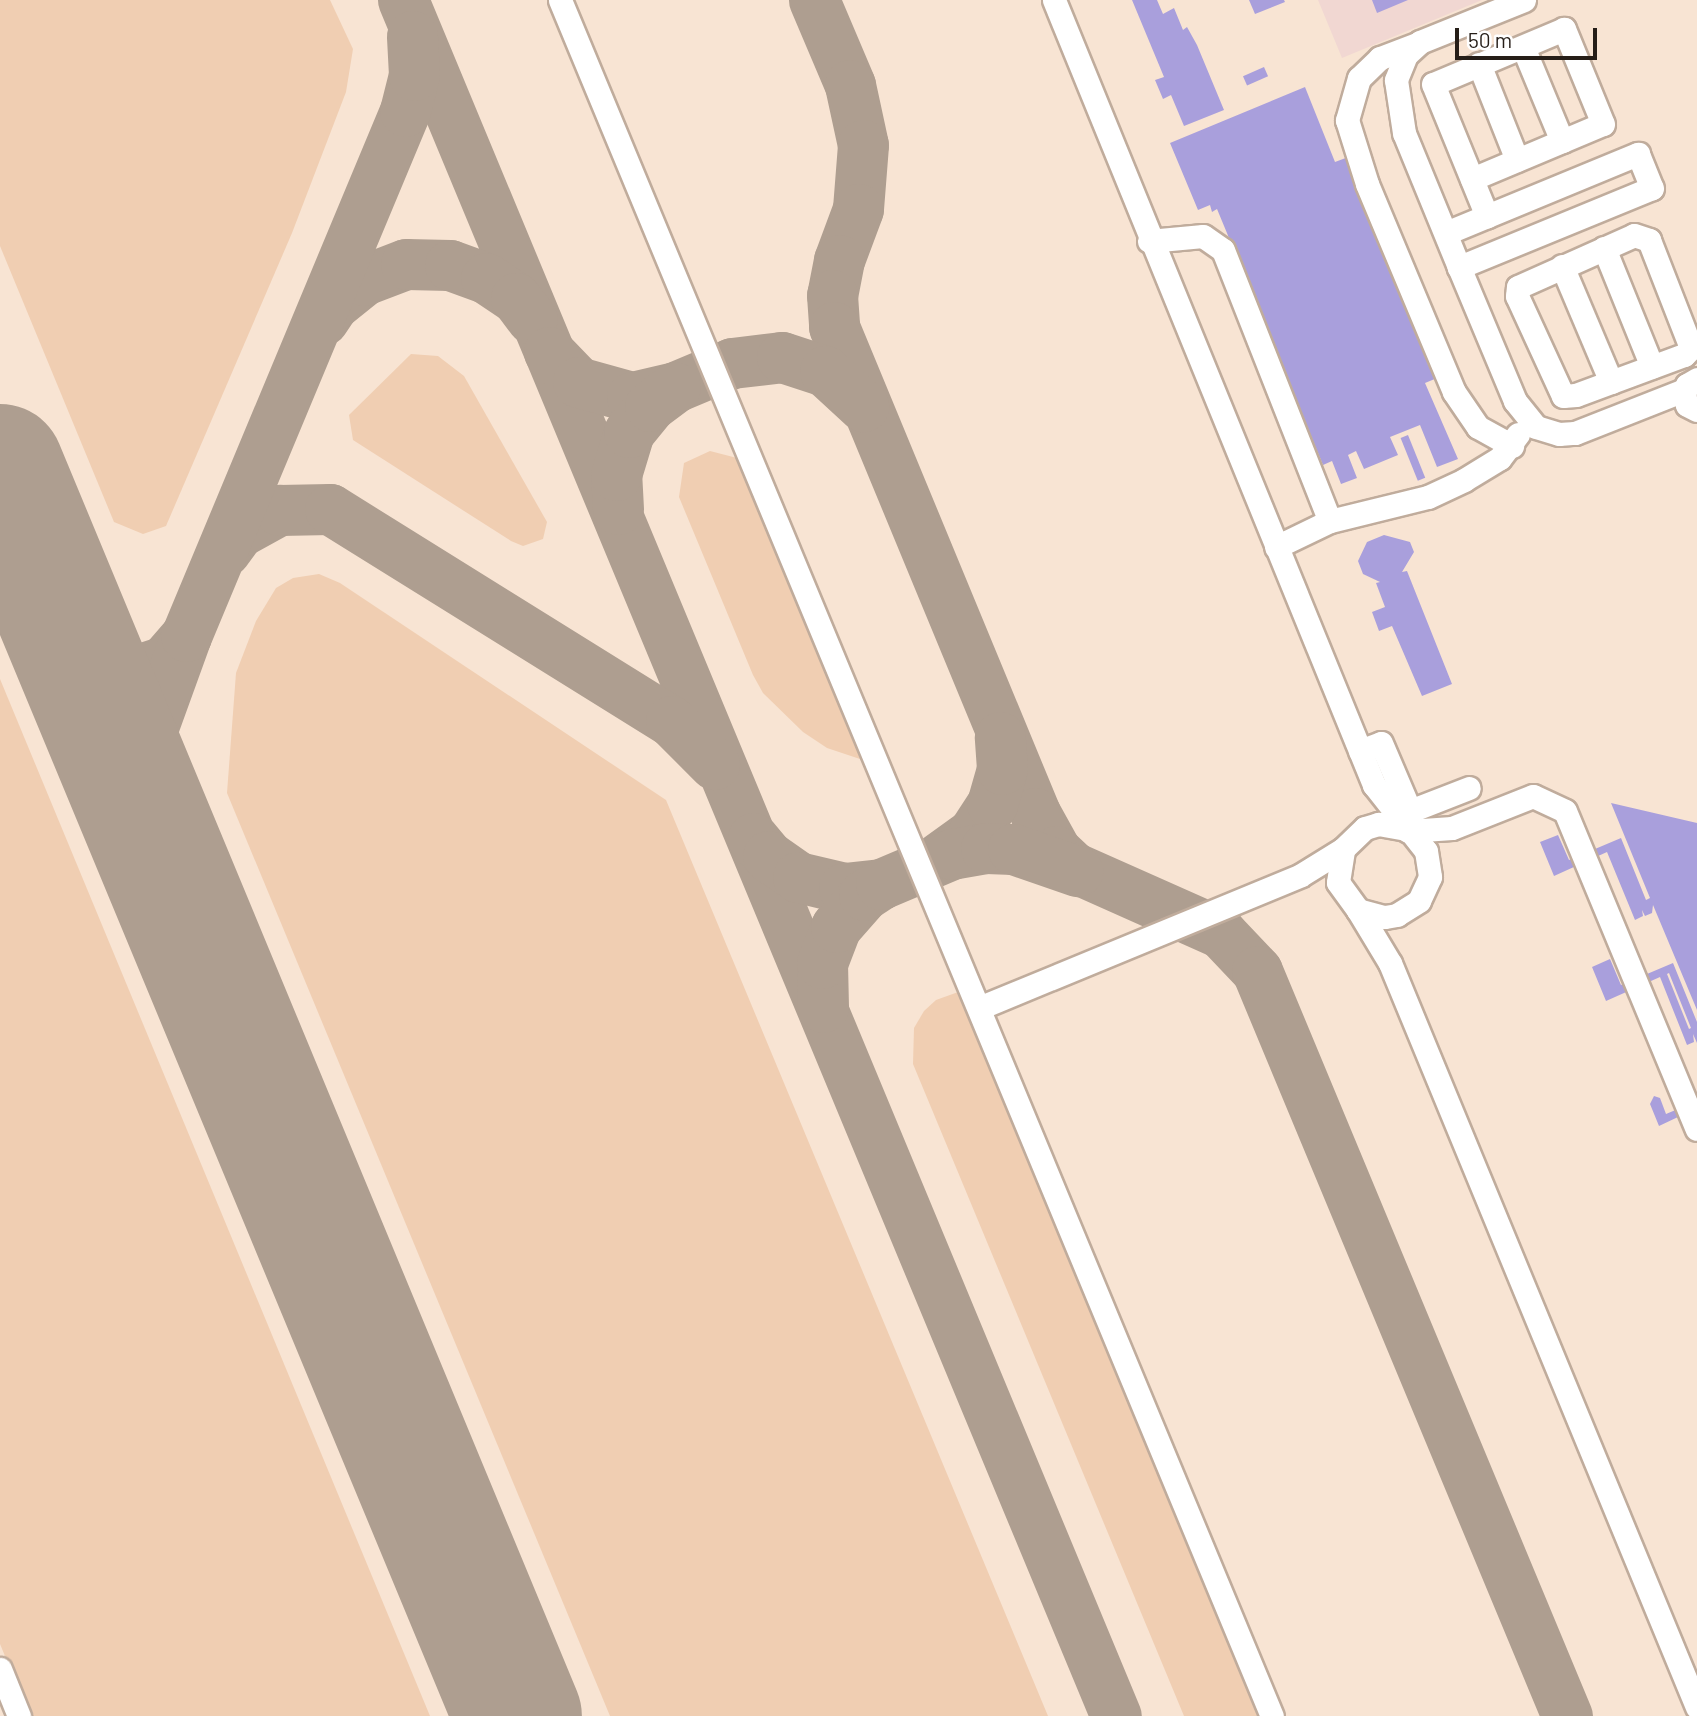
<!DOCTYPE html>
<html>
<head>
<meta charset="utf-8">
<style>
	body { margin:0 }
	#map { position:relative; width:1697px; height:1716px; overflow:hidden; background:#f8e4d3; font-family:Barlow,sans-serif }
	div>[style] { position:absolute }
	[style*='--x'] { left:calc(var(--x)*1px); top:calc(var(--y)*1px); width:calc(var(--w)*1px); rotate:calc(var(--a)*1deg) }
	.commercial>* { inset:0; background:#f1d7d2 }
	.green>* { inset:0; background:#f0ceb2 }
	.taxiway>* { height:51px; margin:-25.5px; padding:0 25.5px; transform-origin:25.5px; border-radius:25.5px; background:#ae9e90 }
	.runway>* { height:128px; margin:-64px; padding:0 64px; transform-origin:64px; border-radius:64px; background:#ae9e90 }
	.building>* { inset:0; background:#a99fdc; transform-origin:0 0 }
	.roads { filter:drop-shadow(2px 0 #c0ac9c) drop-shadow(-2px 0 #c0ac9c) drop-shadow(0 2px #c0ac9c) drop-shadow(0 -2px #c0ac9c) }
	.minor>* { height:23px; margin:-11.5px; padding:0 11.5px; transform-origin:11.5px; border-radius:11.5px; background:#fff }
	span { translate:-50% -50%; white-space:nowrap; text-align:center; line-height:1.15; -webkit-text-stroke:5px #fff; paint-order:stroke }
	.scale { position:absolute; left:1455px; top:28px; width:142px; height:32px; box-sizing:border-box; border:4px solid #261e18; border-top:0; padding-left:9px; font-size:21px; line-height:24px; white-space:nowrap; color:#261e18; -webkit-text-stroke:5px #fff; paint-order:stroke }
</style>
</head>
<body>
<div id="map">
	<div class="commercial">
		<i style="clip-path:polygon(1318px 0,1482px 0,1342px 58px)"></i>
	</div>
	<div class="green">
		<i style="clip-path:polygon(0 0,330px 0,353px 49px,346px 92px,292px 233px,166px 526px,143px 534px,114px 522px,0 246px)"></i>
		<i style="clip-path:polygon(411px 354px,438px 356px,464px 376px,547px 522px,543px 539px,523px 546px,511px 541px,353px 440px,349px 415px)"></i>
		<i style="clip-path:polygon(710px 451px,737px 458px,863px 760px,827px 748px,803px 732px,763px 693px,753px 675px,679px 497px,684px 463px)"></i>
		<i style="clip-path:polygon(319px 574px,340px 583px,666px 800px,1048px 1716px,610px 1716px,227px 793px,236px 673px,256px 621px,276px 588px,293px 578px)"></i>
		<i style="clip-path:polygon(0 679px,430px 1716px,30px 1716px,0 1644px)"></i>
		<i style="clip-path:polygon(961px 991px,1261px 1716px,1184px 1716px,913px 1064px,914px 1028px,924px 1011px,936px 1000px)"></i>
	</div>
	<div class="taxiway">
		<i style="--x:403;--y:0;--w:1858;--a:67.44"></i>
		<i style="--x:814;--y:0;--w:92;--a:67"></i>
		<i style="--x:850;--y:85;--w:61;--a:77.8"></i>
		<i style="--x:863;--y:145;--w:64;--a:94.5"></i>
		<i style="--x:858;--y:209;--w:54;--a:110.4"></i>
		<i style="--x:839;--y:260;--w:36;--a:101"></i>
		<i style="--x:832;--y:295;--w:32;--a:86"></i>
		<i style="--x:834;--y:327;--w:526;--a:67.53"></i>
		<i style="--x:1035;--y:813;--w:43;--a:61.1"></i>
		<i style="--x:1056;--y:851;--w:23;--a:43"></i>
		<i style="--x:1073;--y:867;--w:162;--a:24"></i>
		<i style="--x:1221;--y:933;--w:52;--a:46.5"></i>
		<i style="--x:1257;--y:971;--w:807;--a:67.41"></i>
		<i style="--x:323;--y:320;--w:18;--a:-56"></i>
		<i style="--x:333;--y:305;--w:40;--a:-39"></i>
		<i style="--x:364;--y:280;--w:45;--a:-20.9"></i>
		<i style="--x:406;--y:264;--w:44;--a:1.3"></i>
		<i style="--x:450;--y:265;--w:38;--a:20"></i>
		<i style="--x:486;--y:278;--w:36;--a:34"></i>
		<i style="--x:516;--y:298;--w:26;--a:53"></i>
		<i style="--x:549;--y:352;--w:42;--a:46"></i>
		<i style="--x:578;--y:382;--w:56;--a:15.5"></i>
		<i style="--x:632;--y:397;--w:44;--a:-13.1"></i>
		<i style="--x:675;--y:387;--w:62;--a:-22.8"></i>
		<i style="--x:732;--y:363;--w:50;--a:-6.8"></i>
		<i style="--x:782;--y:357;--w:45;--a:18"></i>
		<i style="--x:825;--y:371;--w:52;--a:42.6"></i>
		<i style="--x:618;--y:509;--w:34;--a:-93"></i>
		<i style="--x:616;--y:475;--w:45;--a:-73.2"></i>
		<i style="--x:629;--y:432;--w:33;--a:-51"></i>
		<i style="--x:650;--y:406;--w:31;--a:-37"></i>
		<i style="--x:225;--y:551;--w:24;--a:-54"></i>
		<i style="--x:239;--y:532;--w:46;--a:-28.8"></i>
		<i style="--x:279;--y:510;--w:51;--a:-1.1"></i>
		<i style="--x:330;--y:509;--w:402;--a:31.9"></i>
		<i style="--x:671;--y:721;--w:61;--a:45"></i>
		<i style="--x:64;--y:622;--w:36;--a:53"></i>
		<i style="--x:86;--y:651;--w:28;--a:32"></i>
		<i style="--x:110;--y:666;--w:27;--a:8"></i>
		<i style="--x:137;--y:670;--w:28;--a:-18"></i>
		<i style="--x:164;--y:661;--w:33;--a:-49"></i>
		<i style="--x:753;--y:838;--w:23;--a:50"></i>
		<i style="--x:768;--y:856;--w:37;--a:35"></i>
		<i style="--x:798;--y:877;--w:47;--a:13.4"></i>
		<i style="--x:844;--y:888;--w:37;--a:-6"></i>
		<i style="--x:156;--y:845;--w:41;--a:-101.3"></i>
		<i style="--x:148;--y:805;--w:67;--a:-89.1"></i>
		<i style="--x:149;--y:738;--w:109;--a:-70.1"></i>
		<i style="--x:186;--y:636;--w:569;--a:-67.36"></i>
		<i style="--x:405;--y:111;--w:37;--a:-76"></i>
		<i style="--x:414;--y:75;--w:39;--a:-93"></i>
		<i style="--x:937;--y:859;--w:44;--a:-35.8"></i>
		<i style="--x:973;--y:833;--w:35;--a:-57"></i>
		<i style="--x:992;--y:804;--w:36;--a:-74"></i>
		<i style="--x:1002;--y:769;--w:32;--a:-94"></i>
		<i style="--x:823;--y:1007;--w:44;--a:-91.3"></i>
		<i style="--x:822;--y:963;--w:39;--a:-69"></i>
		<i style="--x:836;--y:927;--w:43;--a:-48.8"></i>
		<i style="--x:864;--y:895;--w:20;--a:-33"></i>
		<i style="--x:881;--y:884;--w:77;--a:-22.9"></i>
		<i style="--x:952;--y:854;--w:35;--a:-10"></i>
		<i style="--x:986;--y:848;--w:27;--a:2"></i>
		<i style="--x:1013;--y:849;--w:68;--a:19"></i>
	</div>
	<div class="runway">
		<i style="--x:0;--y:468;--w:1351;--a:67.46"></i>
	</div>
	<div class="building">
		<i style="clip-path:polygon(1132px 0,1157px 0,1163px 14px,1174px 8px,1183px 30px,1187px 27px,1197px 45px,1224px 110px,1184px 126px,1171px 95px,1163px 99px,1155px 80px,1164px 77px)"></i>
		<i style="clip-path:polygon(1249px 0,1284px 0,1285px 2px,1255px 14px)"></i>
		<i style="clip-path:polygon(1372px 0,1408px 0,1377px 13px)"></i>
		<i style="left:1264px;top:67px;width:10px;height:23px;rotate:66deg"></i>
		<i style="clip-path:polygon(1305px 87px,1335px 162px,1351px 156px,1442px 376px,1425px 383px,1458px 459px,1437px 467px,1420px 425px,1390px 437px,1398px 455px,1364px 469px,1356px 451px,1348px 455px,1357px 478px,1341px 484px,1332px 461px,1323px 465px,1217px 209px,1212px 212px,1210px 205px,1198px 210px,1170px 143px)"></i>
		<i style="left:1408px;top:435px;width:46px;height:8px;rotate:68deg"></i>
		<i style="clip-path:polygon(1384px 535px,1410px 542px,1414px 552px,1402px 572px,1407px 571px,1452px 684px,1422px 696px,1392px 626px,1379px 631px,1372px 612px,1385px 607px,1376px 583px,1380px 582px,1363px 574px,1358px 561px,1367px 542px)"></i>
		<i style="clip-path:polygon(1611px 803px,1697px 823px,1697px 1010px,1653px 905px,1652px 913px,1645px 916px,1642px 910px,1643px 916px,1635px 920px,1607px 852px,1554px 876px,1540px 842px,1558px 835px,1569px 860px,1621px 838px,1646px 900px,1650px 898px)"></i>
		<i style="clip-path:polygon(evenodd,1610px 959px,1621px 985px,1673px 963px,1697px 1022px,1697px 1043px,1693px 1034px,1694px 1042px,1687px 1045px,1660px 977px,1606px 1001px,1592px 967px,1610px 959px,1669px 973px,1691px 1028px,1689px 1029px,1667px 974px,1669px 973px)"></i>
		<i style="clip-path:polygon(1654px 1096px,1660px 1098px,1666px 1114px,1697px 1101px,1697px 1108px,1659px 1126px,1650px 1104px)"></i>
	</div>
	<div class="roads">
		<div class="minor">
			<i style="--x:560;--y:0;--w:1858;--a:67.47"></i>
			<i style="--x:1054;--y:0;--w:848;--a:67.82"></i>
			<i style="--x:1374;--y:785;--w:84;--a:51.8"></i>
			<i style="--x:1426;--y:851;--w:26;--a:81"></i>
			<i style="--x:1430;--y:877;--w:26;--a:115"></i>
			<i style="--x:1419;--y:901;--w:26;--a:148"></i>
			<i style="--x:1397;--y:915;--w:13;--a:171"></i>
			<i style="--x:1384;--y:917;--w:27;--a:-165"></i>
			<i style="--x:1358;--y:910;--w:34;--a:-126"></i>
			<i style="--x:1338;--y:882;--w:33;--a:-81"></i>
			<i style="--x:1343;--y:849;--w:30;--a:-44"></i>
			<i style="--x:1365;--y:828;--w:14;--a:-17"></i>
			<i style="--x:1378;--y:824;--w:27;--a:10"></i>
			<i style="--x:1524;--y:0;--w:112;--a:158"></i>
			<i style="--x:1420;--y:42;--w:19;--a:137"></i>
			<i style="--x:1406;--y:55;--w:27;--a:112"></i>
			<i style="--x:1396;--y:80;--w:54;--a:81.4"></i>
			<i style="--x:1404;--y:133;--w:145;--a:67.7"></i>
			<i style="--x:1459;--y:267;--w:145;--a:67.3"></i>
			<i style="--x:1515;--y:401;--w:33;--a:51"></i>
			<i style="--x:1536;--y:427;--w:24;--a:17"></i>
			<i style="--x:1559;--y:434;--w:16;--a:-4"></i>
			<i style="--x:1575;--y:433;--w:117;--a:-21.5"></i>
			<i style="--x:1417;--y:44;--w:40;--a:159"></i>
			<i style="--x:1380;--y:58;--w:29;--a:136"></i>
			<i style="--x:1359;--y:78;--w:44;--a:105.9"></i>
			<i style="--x:1347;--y:120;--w:67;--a:72.6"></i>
			<i style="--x:1367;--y:184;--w:225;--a:67.3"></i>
			<i style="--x:1454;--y:392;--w:42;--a:55.6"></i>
			<i style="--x:1478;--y:427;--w:39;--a:29"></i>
			<i style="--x:1523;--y:47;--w:102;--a:67.5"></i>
			<i style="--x:1479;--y:64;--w:103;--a:68.4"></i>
			<i style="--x:1472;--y:179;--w:142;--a:-22.8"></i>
			<i style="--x:1603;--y:124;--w:103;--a:-112.3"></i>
			<i style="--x:1564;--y:29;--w:142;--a:157.2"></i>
			<i style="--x:1433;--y:84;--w:143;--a:67.8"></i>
			<i style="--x:1446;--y:233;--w:208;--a:-22.4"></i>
			<i style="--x:1638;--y:154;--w:37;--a:68"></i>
			<i style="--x:1652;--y:188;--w:209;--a:157.7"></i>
			<i style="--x:1634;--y:235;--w:16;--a:18"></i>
			<i style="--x:1649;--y:240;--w:116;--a:68.7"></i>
			<i style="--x:1691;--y:348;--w:10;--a:135"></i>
			<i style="--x:1684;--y:355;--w:115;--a:159.7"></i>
			<i style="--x:1576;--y:395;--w:13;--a:176"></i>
			<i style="--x:1563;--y:396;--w:110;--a:-114.7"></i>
			<i style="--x:1517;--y:296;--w:9;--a:-84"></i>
			<i style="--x:1518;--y:287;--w:127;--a:-24.1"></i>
			<i style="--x:1149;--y:241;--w:54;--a:-5.3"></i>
			<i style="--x:1203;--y:236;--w:24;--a:35"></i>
			<i style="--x:1223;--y:250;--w:291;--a:68.5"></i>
			<i style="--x:1604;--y:248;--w:128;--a:68"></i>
			<i style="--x:1562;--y:266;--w:126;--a:67.1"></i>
			<i style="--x:1697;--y:379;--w:12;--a:149"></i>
			<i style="--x:1687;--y:385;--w:10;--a:107"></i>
			<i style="--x:1684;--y:395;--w:10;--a:73"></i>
			<i style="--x:1687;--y:405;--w:11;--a:27"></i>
			<i style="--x:1276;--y:547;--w:60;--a:-25.7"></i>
			<i style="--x:1330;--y:521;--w:101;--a:-13.8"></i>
			<i style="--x:1428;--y:497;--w:40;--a:-25"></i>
			<i style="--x:1464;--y:480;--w:42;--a:-31.4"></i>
			<i style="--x:1500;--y:458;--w:30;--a:-53"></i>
			<i style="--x:1360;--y:751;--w:22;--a:-21"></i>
			<i style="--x:1381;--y:743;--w:74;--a:66.9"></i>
			<i style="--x:1410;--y:811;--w:63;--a:-21.3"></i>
			<i style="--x:1408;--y:831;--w:44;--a:-3.9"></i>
			<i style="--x:1452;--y:828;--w:87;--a:-21.6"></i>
			<i style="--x:1533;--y:796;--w:35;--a:25"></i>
			<i style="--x:1565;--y:811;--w:344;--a:67.5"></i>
			<i style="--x:1358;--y:910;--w:62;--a:58.9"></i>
			<i style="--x:1390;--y:963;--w:805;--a:67.58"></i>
			<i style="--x:979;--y:1008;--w:348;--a:-22.4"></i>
			<i style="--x:1301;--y:875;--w:49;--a:-31.8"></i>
			<i style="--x:0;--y:1669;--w:51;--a:68"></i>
		</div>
	</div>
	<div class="scale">50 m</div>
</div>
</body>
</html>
